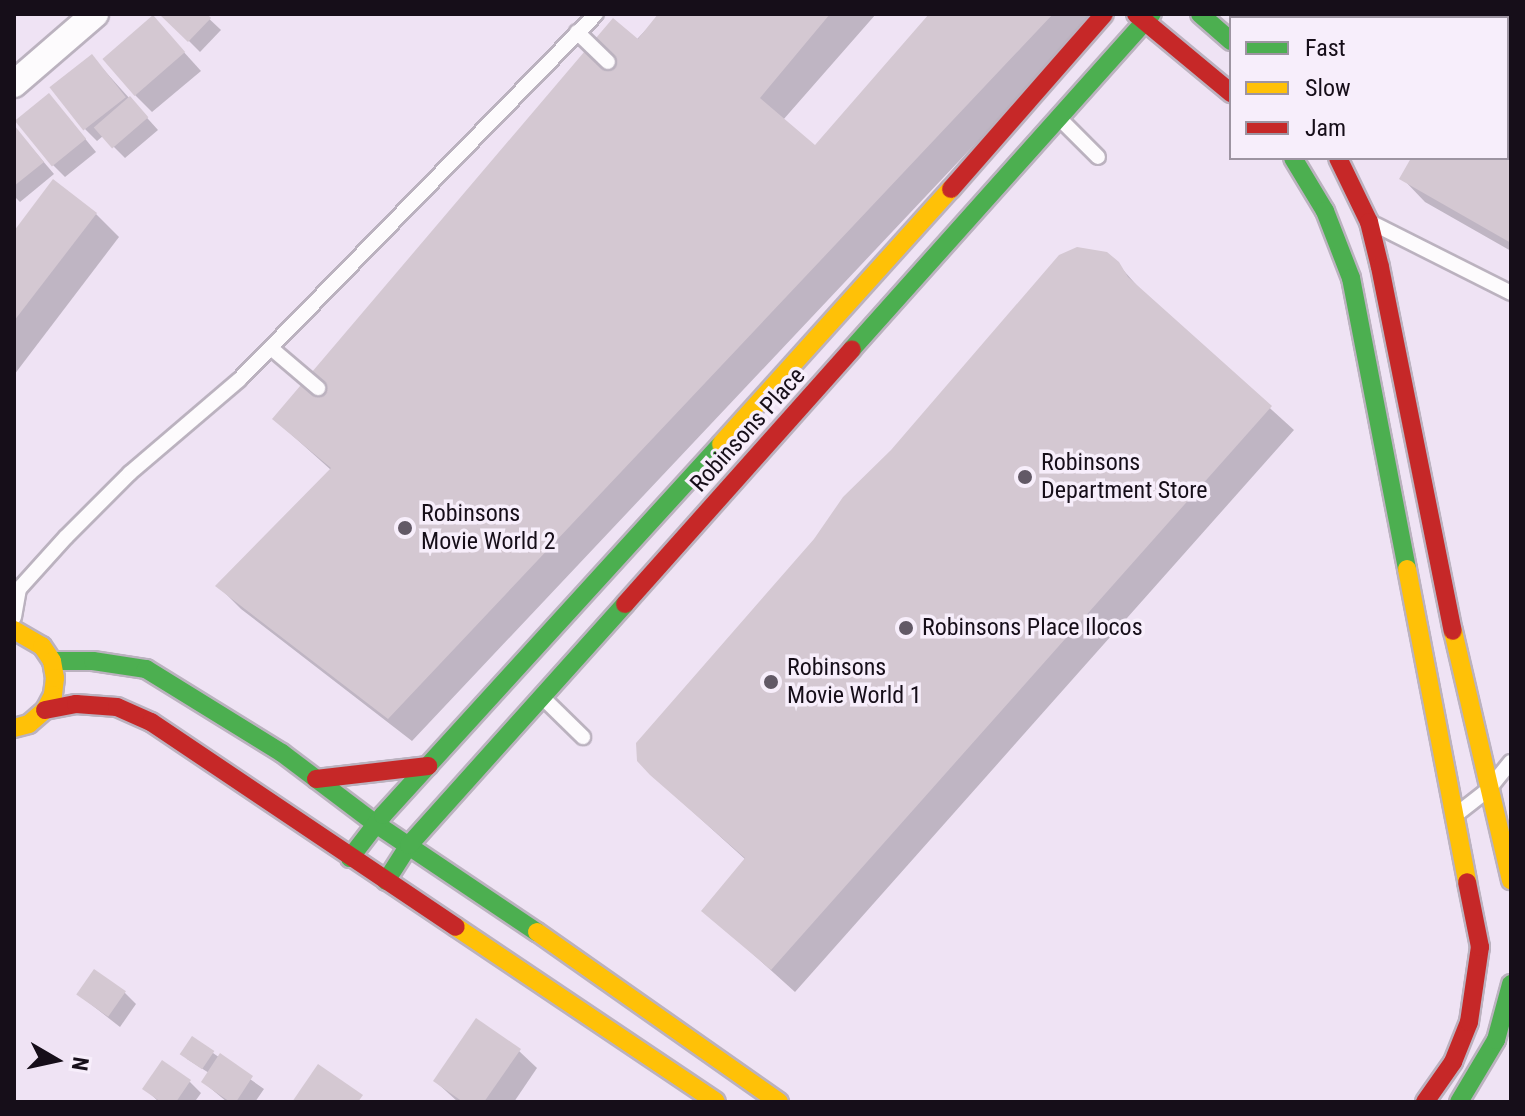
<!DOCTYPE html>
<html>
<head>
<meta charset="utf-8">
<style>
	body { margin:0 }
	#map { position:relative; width:1525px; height:1116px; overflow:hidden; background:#efe3f4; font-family:"Roboto Condensed",sans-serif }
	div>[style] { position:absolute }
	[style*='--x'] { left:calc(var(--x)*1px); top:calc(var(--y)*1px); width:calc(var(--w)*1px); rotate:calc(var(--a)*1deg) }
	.shadow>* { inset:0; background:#0003; transform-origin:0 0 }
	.building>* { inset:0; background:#d4c8d2; transform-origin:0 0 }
	.roads { filter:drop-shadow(2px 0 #bbb2bf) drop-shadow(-2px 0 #bbb2bf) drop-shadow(0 2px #bbb2bf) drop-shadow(0 -2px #bbb2bf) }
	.lane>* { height:14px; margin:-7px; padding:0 7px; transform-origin:7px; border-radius:7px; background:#fdfbfd }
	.street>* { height:26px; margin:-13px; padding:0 13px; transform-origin:13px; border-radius:13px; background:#fdfbfd }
	.fast>* { height:18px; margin:-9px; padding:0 9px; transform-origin:9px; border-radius:9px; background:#4caf50 }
	.slow>* { height:18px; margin:-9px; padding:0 9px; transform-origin:9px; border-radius:9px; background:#ffc107 }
	.jam>* { height:18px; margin:-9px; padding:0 9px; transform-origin:9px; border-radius:9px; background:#c62828 }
	.dots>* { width:22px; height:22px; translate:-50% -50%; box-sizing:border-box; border:4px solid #f7eefb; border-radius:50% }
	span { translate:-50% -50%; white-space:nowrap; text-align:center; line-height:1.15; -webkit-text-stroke:7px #f7eefb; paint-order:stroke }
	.street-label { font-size:24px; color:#160e19 }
	.poi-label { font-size:24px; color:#160e19 }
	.left { translate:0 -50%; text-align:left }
	.frame { position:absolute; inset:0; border:16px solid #160e19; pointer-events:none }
	.legend { position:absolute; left:1229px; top:16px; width:280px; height:144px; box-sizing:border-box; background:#f7eefb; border:2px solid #9d94a1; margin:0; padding:10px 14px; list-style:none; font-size:24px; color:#160e19 }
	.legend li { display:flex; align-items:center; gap:16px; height:40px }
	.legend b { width:40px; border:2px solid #9d94a1 }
	.north { position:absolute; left:16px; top:1020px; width:80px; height:80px; -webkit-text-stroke:6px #f7eefb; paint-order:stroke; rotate:99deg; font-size:22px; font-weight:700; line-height:32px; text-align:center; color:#160e19 }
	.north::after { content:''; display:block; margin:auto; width:28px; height:36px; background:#160e19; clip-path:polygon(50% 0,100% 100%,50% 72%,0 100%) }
</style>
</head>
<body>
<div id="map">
	<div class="shadow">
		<i style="clip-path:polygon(162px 14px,204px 14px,221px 30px,200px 52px)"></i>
		<i style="clip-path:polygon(661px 14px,876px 14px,783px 120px,815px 148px,932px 14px,1087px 14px,1092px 20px,412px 741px,241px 609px,218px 586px,331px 470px,274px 419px)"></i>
		<i style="left:1301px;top:14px;width:107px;height:5px"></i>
		<i style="clip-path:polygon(1422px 14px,1511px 14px,1511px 251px,1425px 202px,1402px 178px,1413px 158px,1507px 158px,1507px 18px,1426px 18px)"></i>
		<i style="clip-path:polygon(153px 18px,201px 71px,152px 112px,134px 94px)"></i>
		<i style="clip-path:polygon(103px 69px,158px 130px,125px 158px,103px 136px,97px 141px,85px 129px)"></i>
		<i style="clip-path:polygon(60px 108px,96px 152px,65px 177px,53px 165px)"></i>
		<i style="clip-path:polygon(14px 127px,54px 174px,20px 202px,14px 196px)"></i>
		<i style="clip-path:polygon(96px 214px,119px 237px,14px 375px,14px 234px)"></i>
		<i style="clip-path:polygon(1117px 263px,1148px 298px,1294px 430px,795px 992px,704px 910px,746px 860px,651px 774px)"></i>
		<i style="clip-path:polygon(124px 992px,136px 1004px,120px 1027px,79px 995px)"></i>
		<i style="clip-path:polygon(519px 1051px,537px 1068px,514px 1102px,458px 1102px,435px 1081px)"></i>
		<i style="clip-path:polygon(213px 1053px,264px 1089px,255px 1102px,227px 1102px,203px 1082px,209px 1073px,187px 1059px)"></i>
		<i style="clip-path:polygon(190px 1082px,201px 1093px,196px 1100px,199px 1102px,159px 1102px,145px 1089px)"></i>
	</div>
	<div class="building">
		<i style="clip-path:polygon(159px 14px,207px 14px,211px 18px,188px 42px)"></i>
		<i style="clip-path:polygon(658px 14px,830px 14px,760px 98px,815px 145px,929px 14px,1053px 14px,388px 719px,215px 586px,331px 468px,272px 419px,613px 18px,638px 39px)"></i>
		<i style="clip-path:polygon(1249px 14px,1285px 14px,1290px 18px,1254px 18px)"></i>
		<i style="left:1299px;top:14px;width:49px;height:6px"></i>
		<i style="clip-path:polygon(1367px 14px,1411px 14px,1415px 18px,1363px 18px)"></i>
		<i style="clip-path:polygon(1490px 14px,1511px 14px,1511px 243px,1399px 179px,1411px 158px,1507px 158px,1507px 18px,1488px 18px)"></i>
		<i style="left:153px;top:15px;width:49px;height:67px;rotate:49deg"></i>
		<i style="left:92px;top:54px;width:55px;height:54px;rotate:52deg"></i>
		<i style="left:49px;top:93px;width:59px;height:44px;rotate:51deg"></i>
		<i style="left:130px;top:96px;width:28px;height:48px;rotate:49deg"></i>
		<i style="clip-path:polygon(14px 125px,44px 162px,14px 186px)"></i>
		<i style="clip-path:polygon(53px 179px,97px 213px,14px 321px,14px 231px)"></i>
		<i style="clip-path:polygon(1077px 247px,1107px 252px,1119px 262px,1128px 277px,1272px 406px,771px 970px,701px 911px,745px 858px,650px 775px,637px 761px,636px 743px,814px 539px,843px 497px,891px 450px,1059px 255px)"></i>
		<i style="left:94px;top:969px;width:39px;height:31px;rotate:35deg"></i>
		<i style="clip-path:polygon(476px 1018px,521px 1049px,484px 1102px,463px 1102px,433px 1081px)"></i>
		<i style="left:192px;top:1036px;width:27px;height:22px;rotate:34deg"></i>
		<i style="clip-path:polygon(220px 1053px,253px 1076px,236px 1102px,230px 1102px,201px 1082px)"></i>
		<i style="clip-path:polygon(162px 1060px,191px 1080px,176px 1102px,161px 1102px,142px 1089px)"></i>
		<i style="clip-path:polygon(318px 1064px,363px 1095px,358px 1102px,292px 1102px)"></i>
	</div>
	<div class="roads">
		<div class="lane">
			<i style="--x:577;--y:32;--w:43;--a:44.1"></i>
			<i style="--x:1059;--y:118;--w:55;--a:45"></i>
			<i style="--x:1376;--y:225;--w:151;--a:26.7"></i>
			<i style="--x:271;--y:348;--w:62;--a:40.4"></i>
			<i style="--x:14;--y:617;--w:28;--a:-80"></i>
			<i style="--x:19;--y:589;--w:70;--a:-47.9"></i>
			<i style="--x:66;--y:537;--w:91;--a:-45"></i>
			<i style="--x:130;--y:473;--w:143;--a:-40.5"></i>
			<i style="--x:239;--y:380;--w:511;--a:-45.71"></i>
			<i style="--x:543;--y:698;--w:56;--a:44.3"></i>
			<i style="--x:1457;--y:814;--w:39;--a:-38"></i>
			<i style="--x:1488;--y:790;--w:36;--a:-51"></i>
		</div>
		<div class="street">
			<i style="--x:14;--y:84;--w:107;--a:-40.8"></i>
		</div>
		<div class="fast">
			<i style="--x:1200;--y:14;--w:41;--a:41.1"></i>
			<i style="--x:1293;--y:158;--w:62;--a:58.9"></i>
			<i style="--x:1325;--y:211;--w:72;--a:68.8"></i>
			<i style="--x:1351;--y:278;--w:296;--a:79.1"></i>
			<i style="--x:852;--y:349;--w:450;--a:-48.2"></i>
			<i style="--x:52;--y:661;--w:41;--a:0"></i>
			<i style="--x:93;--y:661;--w:54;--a:8.6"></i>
			<i style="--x:146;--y:669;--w:160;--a:31.7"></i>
			<i style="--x:282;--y:753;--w:118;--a:37.1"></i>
			<i style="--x:376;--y:824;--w:194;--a:33.9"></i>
			<i style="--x:350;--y:858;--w:54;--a:-52.5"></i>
			<i style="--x:383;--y:815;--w:502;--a:-47.66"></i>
			<i style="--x:386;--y:881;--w:43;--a:-57.4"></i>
			<i style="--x:409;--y:845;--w:324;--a:-48.1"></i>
			<i style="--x:1459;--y:1102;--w:72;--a:-59.2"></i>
			<i style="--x:1496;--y:1040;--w:58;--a:-75"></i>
		</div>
		<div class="slow">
			<i style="--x:721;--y:444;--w:343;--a:-48"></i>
			<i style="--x:1407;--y:569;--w:319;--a:79.1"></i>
			<i style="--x:14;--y:630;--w:32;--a:30"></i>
			<i style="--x:42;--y:646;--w:18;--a:56"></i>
			<i style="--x:52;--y:661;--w:17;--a:80"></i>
			<i style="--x:55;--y:678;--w:17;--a:97"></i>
			<i style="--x:53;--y:695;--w:17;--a:118"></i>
			<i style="--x:45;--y:710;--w:21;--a:139"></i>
			<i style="--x:29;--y:724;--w:16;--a:165"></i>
			<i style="--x:1453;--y:631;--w:256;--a:76.9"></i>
			<i style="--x:456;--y:927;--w:313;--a:33.9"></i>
			<i style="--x:537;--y:932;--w:296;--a:35.1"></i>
		</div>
		<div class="jam">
			<i style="--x:1136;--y:14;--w:124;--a:39.7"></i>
			<i style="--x:1338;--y:158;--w:71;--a:64.2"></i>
			<i style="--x:1369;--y:222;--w:46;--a:76.3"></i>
			<i style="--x:1380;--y:267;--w:371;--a:78.7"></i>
			<i style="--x:951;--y:189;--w:232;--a:-48.8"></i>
			<i style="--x:625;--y:604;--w:341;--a:-48.3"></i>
			<i style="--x:45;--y:710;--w:32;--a:-11"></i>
			<i style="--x:76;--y:704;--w:41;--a:4.2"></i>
			<i style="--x:117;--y:707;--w:37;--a:24"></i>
			<i style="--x:151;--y:722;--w:367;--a:33.9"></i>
			<i style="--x:316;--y:779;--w:113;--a:-6.6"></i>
			<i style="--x:1425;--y:1102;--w:49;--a:-55"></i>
			<i style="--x:1453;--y:1062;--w:43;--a:-68.2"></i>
			<i style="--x:1469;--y:1022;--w:76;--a:-81.7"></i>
			<i style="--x:1480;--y:947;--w:66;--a:-101.3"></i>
		</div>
	</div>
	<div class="dots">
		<i style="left:1025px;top:477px;background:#625966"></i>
		<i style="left:405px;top:528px;background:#625966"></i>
		<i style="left:906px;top:628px;background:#625966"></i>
		<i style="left:771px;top:682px;background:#625966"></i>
	</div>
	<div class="street-label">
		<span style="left:748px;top:430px;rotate:-48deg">Robinsons Place</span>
	</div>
	<div class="poi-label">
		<span class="left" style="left:1041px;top:477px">Robinsons<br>Department Store</span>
		<span class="left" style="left:421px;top:528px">Robinsons<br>Movie World 2</span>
		<span class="left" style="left:922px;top:628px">Robinsons Place Ilocos</span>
		<span class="left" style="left:787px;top:682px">Robinsons<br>Movie World 1</span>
	</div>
	<div class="frame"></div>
	<ul class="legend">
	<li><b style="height:10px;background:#4caf50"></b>Fast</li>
	<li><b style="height:10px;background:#ffc107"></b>Slow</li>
	<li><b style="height:10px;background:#c62828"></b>Jam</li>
	</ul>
	<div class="north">N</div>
</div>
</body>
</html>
